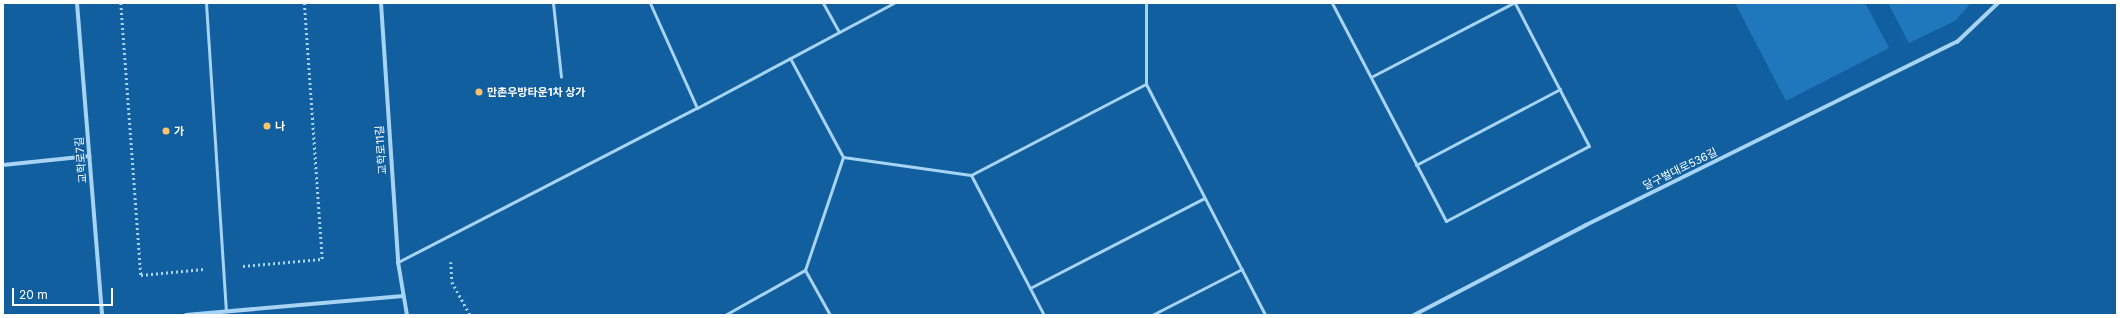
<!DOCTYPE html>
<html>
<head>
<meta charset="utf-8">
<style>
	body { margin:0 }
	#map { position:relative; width:2120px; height:318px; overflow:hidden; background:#115f9e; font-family:Inter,"Noto Sans KR",sans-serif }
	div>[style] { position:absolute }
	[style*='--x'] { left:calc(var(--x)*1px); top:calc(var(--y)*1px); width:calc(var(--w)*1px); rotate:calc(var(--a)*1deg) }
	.green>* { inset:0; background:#2078bc }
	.path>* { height:2.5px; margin-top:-1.25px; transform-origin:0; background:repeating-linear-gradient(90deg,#a7d3f5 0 2px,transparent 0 5px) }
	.service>* { height:3px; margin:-1.5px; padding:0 1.5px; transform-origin:1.5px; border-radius:1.5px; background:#a7d3f5 }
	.minor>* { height:4px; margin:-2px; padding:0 2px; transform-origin:2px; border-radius:2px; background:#a7d3f5 }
	.dots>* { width:11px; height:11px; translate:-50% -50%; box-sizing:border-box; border:2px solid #115f9e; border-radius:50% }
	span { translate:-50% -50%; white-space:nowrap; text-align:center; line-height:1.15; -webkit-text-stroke:3px #115f9e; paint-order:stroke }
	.poi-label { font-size:11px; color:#fff; font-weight:700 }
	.left { translate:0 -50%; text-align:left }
	.street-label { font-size:11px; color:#fff }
	.frame { position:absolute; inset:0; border:4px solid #fff; pointer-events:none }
	.scale { position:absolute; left:12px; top:288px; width:101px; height:18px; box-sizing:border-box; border:2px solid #fff; border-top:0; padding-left:5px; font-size:12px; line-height:14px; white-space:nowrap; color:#fff; -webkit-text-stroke:3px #115f9e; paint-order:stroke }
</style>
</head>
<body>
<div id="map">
	<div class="green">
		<i style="clip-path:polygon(1735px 3px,1865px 3px,1889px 48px,1786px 101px)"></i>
		<i style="clip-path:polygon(1888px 3px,1971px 3px,1955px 21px,1909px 43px)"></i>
	</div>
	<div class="path">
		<i style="--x:121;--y:3;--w:273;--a:85.8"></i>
		<i style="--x:141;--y:275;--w:63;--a:-5.4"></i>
		<i style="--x:451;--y:262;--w:20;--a:87"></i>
		<i style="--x:452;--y:282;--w:38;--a:61"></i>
		<i style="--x:243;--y:266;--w:79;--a:-5.1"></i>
		<i style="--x:322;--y:259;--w:257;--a:-94"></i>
	</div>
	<div class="service">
		<i style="--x:206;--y:3;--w:309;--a:86.3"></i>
		<i style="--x:553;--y:3;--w:74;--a:83.8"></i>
		<i style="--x:650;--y:3;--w:115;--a:65.9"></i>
		<i style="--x:823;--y:3;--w:33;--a:61"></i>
		<i style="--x:1146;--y:3;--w:81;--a:90"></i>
		<i style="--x:1146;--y:84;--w:260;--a:62.7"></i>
		<i style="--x:1332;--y:3;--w:246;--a:62.4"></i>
		<i style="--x:1446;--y:221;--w:161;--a:-27.7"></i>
		<i style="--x:1589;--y:146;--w:161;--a:-117.4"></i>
		<i style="--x:790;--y:58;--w:112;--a:61.8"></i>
		<i style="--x:843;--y:157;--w:129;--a:8"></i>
		<i style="--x:971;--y:175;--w:197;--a:-27.5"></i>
		<i style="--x:1371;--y:77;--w:160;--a:-27.5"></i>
		<i style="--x:1416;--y:165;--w:163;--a:-27.8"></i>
		<i style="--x:971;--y:175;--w:158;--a:62.5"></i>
		<i style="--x:398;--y:262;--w:336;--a:-27.3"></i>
		<i style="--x:697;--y:108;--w:223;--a:-28.1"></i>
		<i style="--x:805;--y:270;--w:51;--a:60.9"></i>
		<i style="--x:1030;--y:288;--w:196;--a:-27.3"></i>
		<i style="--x:725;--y:315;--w:92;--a:-29.4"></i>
		<i style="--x:805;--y:270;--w:119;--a:-71.4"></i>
		<i style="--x:1152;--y:315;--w:101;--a:-27.1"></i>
	</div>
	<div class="minor">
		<i style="--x:77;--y:3;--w:313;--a:85.4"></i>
		<i style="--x:381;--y:3;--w:260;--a:86.2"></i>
		<i style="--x:398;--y:262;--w:54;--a:80.4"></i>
		<i style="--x:3;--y:165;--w:87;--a:-5.9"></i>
		<i style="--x:186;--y:315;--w:218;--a:-5"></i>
		<i style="--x:1414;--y:315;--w:194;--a:-27.6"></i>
		<i style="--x:1586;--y:225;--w:414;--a:-26.3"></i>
		<i style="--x:1957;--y:42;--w:57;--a:-43.6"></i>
	</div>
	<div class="dots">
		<i style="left:479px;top:92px;background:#ffc36b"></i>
		<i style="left:267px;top:126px;background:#ffc36b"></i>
		<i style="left:166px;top:131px;background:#ffc36b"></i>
	</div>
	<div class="poi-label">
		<span class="left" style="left:487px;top:92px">만촌우방타운1차 상가</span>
		<span class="left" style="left:275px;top:126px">나</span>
		<span class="left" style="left:174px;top:131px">가</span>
	</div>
	<div class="street-label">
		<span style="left:381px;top:150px;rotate:-94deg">교학로11길</span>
		<span style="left:81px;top:160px;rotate:-95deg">교학로7길</span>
		<span style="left:1680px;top:169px;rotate:-26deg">달구벌대로536길</span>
	</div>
	<div class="frame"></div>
	<div class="scale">20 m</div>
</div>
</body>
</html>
